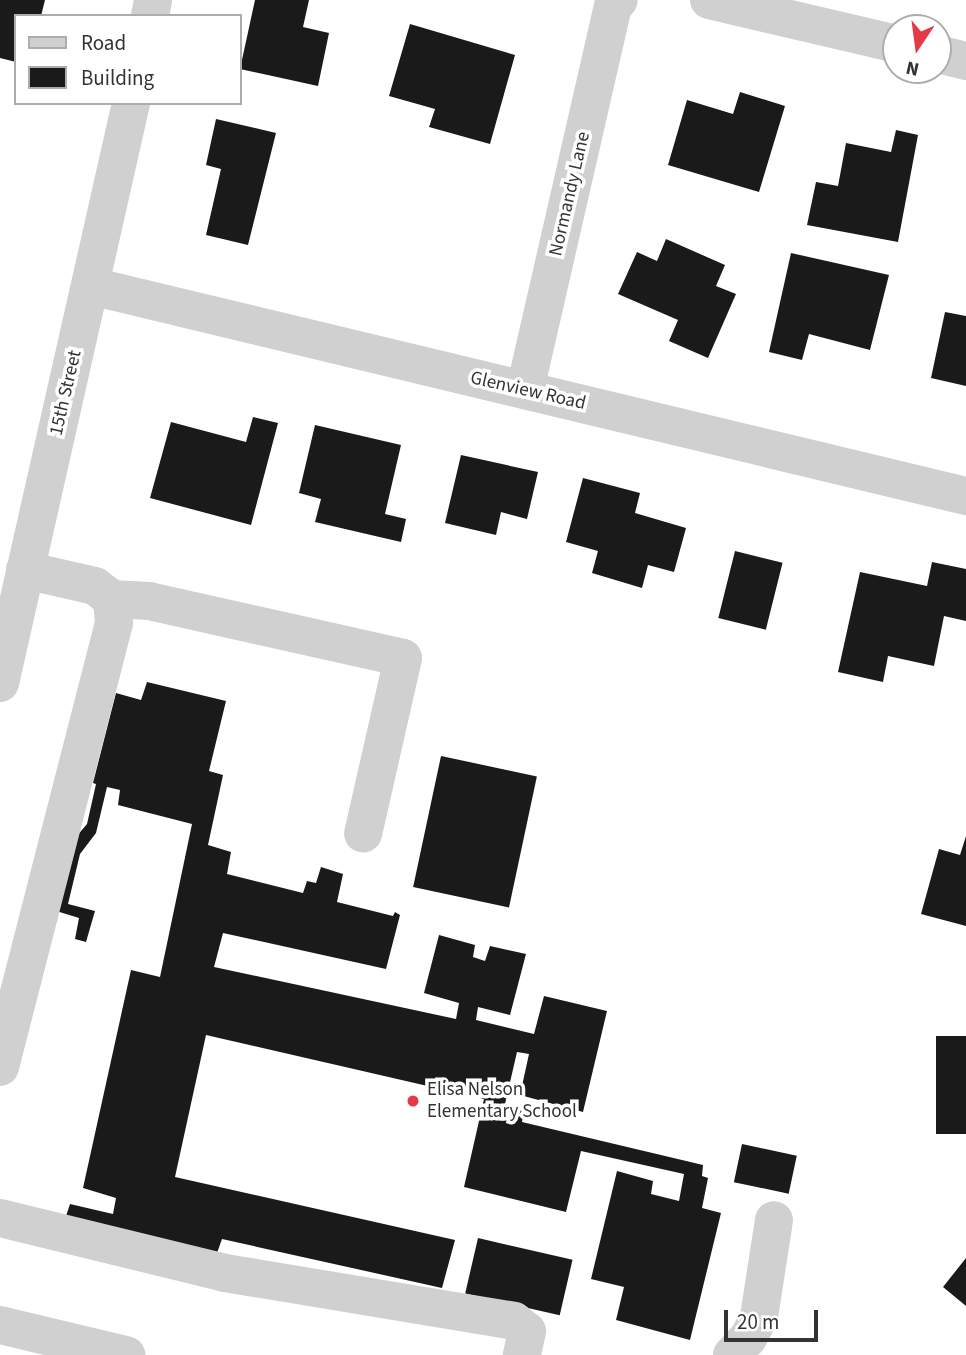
<!DOCTYPE html>
<html>
<head>
<meta charset="utf-8">
<style>
	body { margin:0 }
	#map { position:relative; width:966px; height:1355px; overflow:hidden; background:#fff; font-family:"Source Sans 3",sans-serif }
	div>[style] { position:absolute }
	[style*='--x'] { left:calc(var(--x)*1px); top:calc(var(--y)*1px); width:calc(var(--w)*1px); rotate:calc(var(--a)*1deg) }
	.building>* { inset:0; background:#1a1a1a; transform-origin:0 0 }
	.minor>* { height:38px; margin:-19px; padding:0 19px; transform-origin:19px; border-radius:19px; background:#d0d0d0 }
	.dots>* { width:19px; height:19px; translate:-50% -50%; box-sizing:border-box; border:4px solid #fff; border-radius:50% }
	span { translate:-50% -50%; white-space:nowrap; text-align:center; line-height:1.15; -webkit-text-stroke:7px #fff; paint-order:stroke }
	.street-label { font-size:19px; color:#333 }
	.poi-label { font-size:19px; color:#333 }
	.left { translate:0 -50%; text-align:left }
	.legend { position:absolute; left:14px; top:14px; width:228px; height:91px; box-sizing:border-box; background:#fff; border:2px solid #adadad; margin:0; padding:9px 12px; list-style:none; font-size:21px; color:#333 }
	.legend li { display:flex; align-items:center; gap:14px; height:35px }
	.legend b { width:35px; border:2px solid #adadad }
	.north { position:absolute; left:882px; top:14px; width:70px; height:70px; box-sizing:border-box; background:#fff; border:2px solid #adadad; border-radius:50%; rotate:193deg; font-size:19px; font-weight:700; line-height:28px; text-align:center; color:#333 }
	.north::after { content:''; display:block; margin:auto; width:24px; height:32px; background:#e63946; clip-path:polygon(50% 0,100% 100%,50% 72%,0 100%) }
	.scale { position:absolute; left:724px; top:1310px; width:94px; height:32px; box-sizing:border-box; border:4px solid #333; border-top:0; padding-left:9px; font-size:21px; line-height:24px; white-space:nowrap; color:#333; -webkit-text-stroke:5px #fff; paint-order:stroke }
</style>
</head>
<body>
<div id="map">
	<div class="building">
		<i style="clip-path:polygon(0 0,45px 0,41px 16px,16px 16px,16px 62px,0 58px)"></i>
		<i style="clip-path:polygon(255px 0,309px 0,303px 27px,329px 33px,318px 86px,240px 69px)"></i>
		<i style="clip-path:polygon(410px 24px,515px 55px,490px 144px,429px 127px,435px 109px,389px 96px)"></i>
		<i style="clip-path:polygon(740px 92px,785px 106px,759px 192px,668px 165px,687px 100px,733px 114px)"></i>
		<i style="clip-path:polygon(216px 119px,276px 133px,248px 245px,206px 235px,221px 169px,206px 165px)"></i>
		<i style="clip-path:polygon(896px 130px,918px 135px,898px 242px,807px 225px,816px 182px,838px 186px,846px 143px,891px 152px)"></i>
		<i style="clip-path:polygon(666px 239px,725px 265px,716px 286px,736px 294px,708px 358px,669px 341px,678px 320px,618px 294px,637px 252px,657px 261px)"></i>
		<i style="clip-path:polygon(791px 253px,889px 275px,870px 350px,809px 334px,802px 360px,769px 352px)"></i>
		<i style="clip-path:polygon(945px 312px,966px 316px,966px 386px,931px 378px)"></i>
		<i style="clip-path:polygon(253px 417px,278px 423px,251px 525px,150px 498px,171px 422px,246px 442px)"></i>
		<i style="clip-path:polygon(315px 425px,401px 445px,385px 514px,406px 519px,401px 542px,315px 522px,321px 499px,299px 493px)"></i>
		<i style="clip-path:polygon(461px 455px,538px 472px,527px 519px,501px 512px,496px 535px,445px 523px)"></i>
		<i style="clip-path:polygon(583px 478px,640px 493px,635px 513px,686px 528px,674px 572px,648px 565px,642px 588px,592px 573px,598px 551px,566px 542px)"></i>
		<i style="left:735px;top:551px;width:49px;height:69px;rotate:14deg"></i>
		<i style="clip-path:polygon(932px 562px,966px 569px,966px 621px,944px 616px,934px 666px,888px 656px,883px 682px,838px 672px,860px 572px,927px 586px)"></i>
		<i style="clip-path:polygon(147px 682px,226px 701px,209px 771px,223px 775px,208px 845px,231px 852px,227px 874px,303px 893px,307px 881px,316px 883px,321px 867px,343px 874px,337px 902px,393px 916px,395px 912px,400px 915px,386px 969px,223px 933px,214px 967px,456px 1019px,459px 1003px,424px 993px,439px 935px,475px 945px,473px 957px,485px 961px,490px 946px,526px 954px,510px 1015px,478px 1007px,476px 1020px,534px 1034px,544px 996px,607px 1011px,583px 1112px,520px 1095px,529px 1054px,517px 1052px,505px 1104px,524px 1110px,522px 1122px,703px 1165px,702px 1176px,708px 1178px,702px 1208px,721px 1213px,690px 1340px,616px 1320px,624px 1287px,591px 1279px,617px 1171px,653px 1181px,651px 1194px,679px 1201px,684px 1174px,581px 1151px,566px 1212px,464px 1187px,484px 1099px,206px 1035px,175px 1177px,455px 1240px,442px 1288px,222px 1239px,217px 1253px,66px 1216px,70px 1204px,113px 1214px,116px 1198px,83px 1188px,131px 970px,160px 977px,192px 824px,118px 805px,120px 790px,107px 787px,96px 833px,80px 854px,68px 904px,95px 911px,86px 942px,75px 939px,79px 918px,53px 910px,70px 844px,87px 824px,96px 784px,93px 783px,116px 693px,141px 700px)"></i>
		<i style="left:441px;top:756px;width:98px;height:134px;rotate:12deg"></i>
		<i style="clip-path:polygon(966px 836px,966px 926px,921px 914px,939px 849px,960px 855px)"></i>
		<i style="left:936px;top:1036px;width:30px;height:98px"></i>
		<i style="left:742px;top:1144px;width:56px;height:39px;rotate:12deg"></i>
		<i style="left:478px;top:1238px;width:97px;height:57px;rotate:13deg"></i>
		<i style="clip-path:polygon(966px 1258px,966px 1306px,943px 1287px)"></i>
	</div>
	<div class="minor">
		<i style="--x:709;--y:0;--w:192;--a:13.2"></i>
		<i style="--x:150;--y:16;--w:16;--a:-79"></i>
		<i style="--x:938;--y:54;--w:29;--a:14"></i>
		<i style="--x:91;--y:286;--w:900;--a:13.5"></i>
		<i style="--x:525;--y:390;--w:394;--a:-77.1"></i>
		<i style="--x:613;--y:6;--w:8;--a:-45"></i>
		<i style="--x:112;--y:599;--w:37;--a:3"></i>
		<i style="--x:149;--y:601;--w:260;--a:12.6"></i>
		<i style="--x:403;--y:658;--w:180;--a:102.8"></i>
		<i style="--x:0;--y:683;--w:595;--a:-77.27"></i>
		<i style="--x:0;--y:1067;--w:458;--a:-75.6"></i>
		<i style="--x:114;--y:623;--w:24;--a:-95"></i>
		<i style="--x:112;--y:599;--w:21;--a:-143"></i>
		<i style="--x:95;--y:586;--w:72;--a:-167.1"></i>
		<i style="--x:0;--y:1218;--w:232;--a:13.7"></i>
		<i style="--x:225;--y:1273;--w:293;--a:9.4"></i>
		<i style="--x:514;--y:1321;--w:16;--a:38"></i>
		<i style="--x:527;--y:1331;--w:25;--a:102"></i>
		<i style="--x:0;--y:1325;--w:130;--a:13.4"></i>
		<i style="--x:732;--y:1355;--w:23;--a:-47"></i>
		<i style="--x:748;--y:1338;--w:24;--a:-62"></i>
		<i style="--x:759;--y:1317;--w:98;--a:-81.2"></i>
	</div>
	<div class="dots">
		<i style="left:413px;top:1101px;background:#e63946"></i>
	</div>
	<div class="street-label">
		<span style="left:570px;top:194px;rotate:-77deg">Normandy Lane</span>
		<span style="left:528px;top:391px;rotate:13deg">Glenview Road</span>
		<span style="left:66px;top:393px;rotate:-77deg">15th Street</span>
	</div>
	<div class="poi-label">
		<span class="left" style="left:427px;top:1101px">Elisa Nelson<br>Elementary School</span>
	</div>
	<ul class="legend">
	<li><b style="height:9px;background:#d0d0d0"></b>Road</li>
	<li><b style="height:19px;background:#1a1a1a"></b>Building</li>
	</ul>
	<div class="north">N</div>
	<div class="scale">20 m</div>
</div>
</body>
</html>
